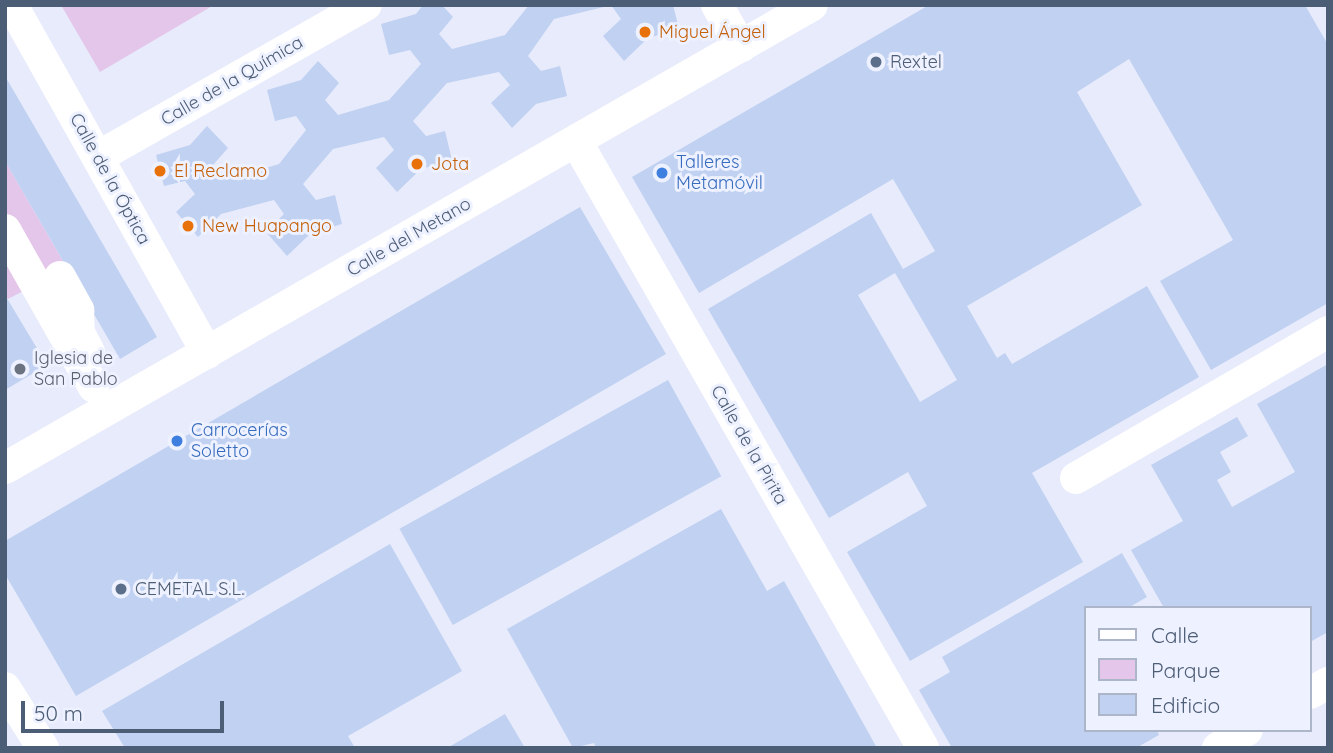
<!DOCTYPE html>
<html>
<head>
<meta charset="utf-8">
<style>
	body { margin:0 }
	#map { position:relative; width:1333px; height:753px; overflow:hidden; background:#e8ebfc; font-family:Quicksand,sans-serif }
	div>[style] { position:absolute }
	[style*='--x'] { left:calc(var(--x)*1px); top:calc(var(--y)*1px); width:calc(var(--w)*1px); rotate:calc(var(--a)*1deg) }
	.green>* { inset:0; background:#e4c6ea }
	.building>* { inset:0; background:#c0d1f1; transform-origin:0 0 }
	.minor>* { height:32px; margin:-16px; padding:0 16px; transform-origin:16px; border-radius:16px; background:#fff }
	.dots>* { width:19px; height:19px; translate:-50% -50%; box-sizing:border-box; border:4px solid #eef1ff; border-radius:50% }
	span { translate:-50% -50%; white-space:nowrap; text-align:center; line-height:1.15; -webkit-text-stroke:6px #eef1ff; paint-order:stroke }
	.food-label { font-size:18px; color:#c56008 }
	.left { translate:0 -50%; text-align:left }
	.service-label { font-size:18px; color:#4e5e75 }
	.street-label { font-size:18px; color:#4c5d76 }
	.shop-label { font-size:18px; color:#366cbe }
	.worship-label { font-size:18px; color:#5b616d }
	.frame { position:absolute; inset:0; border:7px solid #4c5d76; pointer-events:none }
	.legend { position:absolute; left:1084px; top:606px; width:228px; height:126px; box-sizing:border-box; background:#eef1ff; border:2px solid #adb6c8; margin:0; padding:9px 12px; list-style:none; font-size:21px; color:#4c5d76 }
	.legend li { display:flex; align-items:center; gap:14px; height:35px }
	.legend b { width:35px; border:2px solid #adb6c8 }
	.scale { position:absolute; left:21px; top:701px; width:203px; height:32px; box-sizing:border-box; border:4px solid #4c5d76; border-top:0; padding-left:9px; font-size:21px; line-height:24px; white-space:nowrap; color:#4c5d76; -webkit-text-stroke:5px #eef1ff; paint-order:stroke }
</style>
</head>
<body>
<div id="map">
	<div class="green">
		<i style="clip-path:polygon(61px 5px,214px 5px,100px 72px)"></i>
		<i style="clip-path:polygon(5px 161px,67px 268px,8px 299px,5px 295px)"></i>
	</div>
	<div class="building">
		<i style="clip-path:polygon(423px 5px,442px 5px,453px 17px,439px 34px,452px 49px,505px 35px,529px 5px,608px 6px,554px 19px,528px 56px,541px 71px,560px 66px,567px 96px,536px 104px,512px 128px,491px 103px,510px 85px,499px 72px,447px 83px,413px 121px,426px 136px,445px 131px,452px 160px,421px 169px,397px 192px,376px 168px,394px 150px,384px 137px,333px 149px,303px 184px,316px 200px,335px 195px,342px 224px,311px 233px,287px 256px,266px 232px,284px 214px,274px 200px,221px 214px,198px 237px,176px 212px,195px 194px,185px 181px,164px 186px,156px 155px,190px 145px,207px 126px,228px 148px,213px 165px,226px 180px,279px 164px,306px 130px,296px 116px,275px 121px,267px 90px,301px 80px,318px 61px,339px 83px,325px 100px,338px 115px,389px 100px,421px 64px,410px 50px,389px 55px,381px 24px,416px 14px)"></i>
		<i style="clip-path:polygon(611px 5px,673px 5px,679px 29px,648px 38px,624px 61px,603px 36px,621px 19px)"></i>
		<i style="clip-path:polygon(evenodd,929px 5px,1305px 5px,1328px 45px,1328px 303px,1211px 370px,1160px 281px,1233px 240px,1129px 59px,1077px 92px,1142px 205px,967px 306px,997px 358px,1005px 353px,1012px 364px,1147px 286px,1199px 377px,1032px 473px,1083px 562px,910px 661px,847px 552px,927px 506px,908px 472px,829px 518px,708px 309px,871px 213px,903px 269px,935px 251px,893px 179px,699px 293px,632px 177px,929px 5px,895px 273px,957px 380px,920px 402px,858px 295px,895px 273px)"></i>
		<i style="clip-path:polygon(5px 76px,157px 337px,120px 359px,5px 161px)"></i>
		<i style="clip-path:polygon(580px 207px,666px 354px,76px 696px,5px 574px,5px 541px)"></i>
		<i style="clip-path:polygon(5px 295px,47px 365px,5px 390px)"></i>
		<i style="clip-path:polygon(1328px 364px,1328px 632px,1310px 642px,1310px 608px,1164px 608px,1131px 550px,1183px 521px,1151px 465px,1237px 417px,1248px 436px,1220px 452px,1231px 472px,1217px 480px,1232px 507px,1295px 472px,1257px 404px)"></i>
		<i style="left:668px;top:380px;width:110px;height:307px;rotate:61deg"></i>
		<i style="clip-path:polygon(721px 509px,767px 591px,784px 581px,877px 748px,596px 748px,594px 743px,573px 748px,507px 629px)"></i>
		<i style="clip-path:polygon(390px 544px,462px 671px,348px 736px,355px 748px,125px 748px,102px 711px)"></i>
		<i style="clip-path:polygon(1122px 553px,1147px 597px,1128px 608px,1086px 608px,1086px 730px,1157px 730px,1159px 735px,1136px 748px,952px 748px,919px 690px,950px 672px,942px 657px)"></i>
		<i style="clip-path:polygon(505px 714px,525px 748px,447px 748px,461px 740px)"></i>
	</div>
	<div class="minor">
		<i style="--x:12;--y:5;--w:399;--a:60.7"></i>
		<i style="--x:717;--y:5;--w:48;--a:60.3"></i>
		<i style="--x:576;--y:141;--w:699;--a:60.24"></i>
		<i style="--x:98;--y:157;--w:308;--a:-29.6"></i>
		<i style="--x:5;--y:230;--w:180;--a:60.5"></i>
		<i style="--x:60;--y:277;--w:38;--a:61"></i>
		<i style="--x:78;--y:310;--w:23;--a:88"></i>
		<i style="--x:79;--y:333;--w:21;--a:62"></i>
		<i style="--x:5;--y:468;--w:930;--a:-29.84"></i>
		<i style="--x:1076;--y:478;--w:291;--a:-30.1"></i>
		<i style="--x:5;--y:688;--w:71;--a:57.7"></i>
		<i style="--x:1310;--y:693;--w:21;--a:-29"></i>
		<i style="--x:1218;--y:748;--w:34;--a:-32"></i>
	</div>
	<div class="dots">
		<i style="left:645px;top:32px;background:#e8710a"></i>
		<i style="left:876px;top:62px;background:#5c6f8a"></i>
		<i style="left:417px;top:164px;background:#e8710a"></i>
		<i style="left:160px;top:171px;background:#e8710a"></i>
		<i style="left:662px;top:173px;background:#3f7fe0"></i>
		<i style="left:188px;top:226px;background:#e8710a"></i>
		<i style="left:20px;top:369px;background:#6b7280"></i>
		<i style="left:177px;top:441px;background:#3f7fe0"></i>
		<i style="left:121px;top:589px;background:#5c6f8a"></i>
	</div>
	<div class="food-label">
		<span class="left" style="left:659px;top:32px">Miguel Ángel</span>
		<span class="left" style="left:431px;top:164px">Jota</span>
		<span class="left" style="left:174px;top:171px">El Reclamo</span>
		<span class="left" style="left:202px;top:226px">New Huapango</span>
	</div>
	<div class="service-label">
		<span class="left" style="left:890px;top:62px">Rextel</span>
		<span class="left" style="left:135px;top:589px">CEMETAL S.L.</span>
	</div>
	<div class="street-label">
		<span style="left:232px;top:81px;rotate:-30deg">Calle de la Química</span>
		<span style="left:110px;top:179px;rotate:61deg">Calle de la Óptica</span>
		<span style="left:409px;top:237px;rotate:-30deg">Calle del Metano</span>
		<span style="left:749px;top:445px;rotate:60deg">Calle de la Pirita</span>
	</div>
	<div class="shop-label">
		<span class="left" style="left:676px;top:173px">Talleres<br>Metamóvil</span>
		<span class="left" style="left:191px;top:441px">Carrocerías<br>Soletto</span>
	</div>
	<div class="worship-label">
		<span class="left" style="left:34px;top:369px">Iglesia de<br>San Pablo</span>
	</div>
	<div class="frame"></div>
	<ul class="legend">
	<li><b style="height:9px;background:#fff"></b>Calle</li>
	<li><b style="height:19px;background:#e4c6ea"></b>Parque</li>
	<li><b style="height:19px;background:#c0d1f1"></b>Edificio</li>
	</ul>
	<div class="scale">50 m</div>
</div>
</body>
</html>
